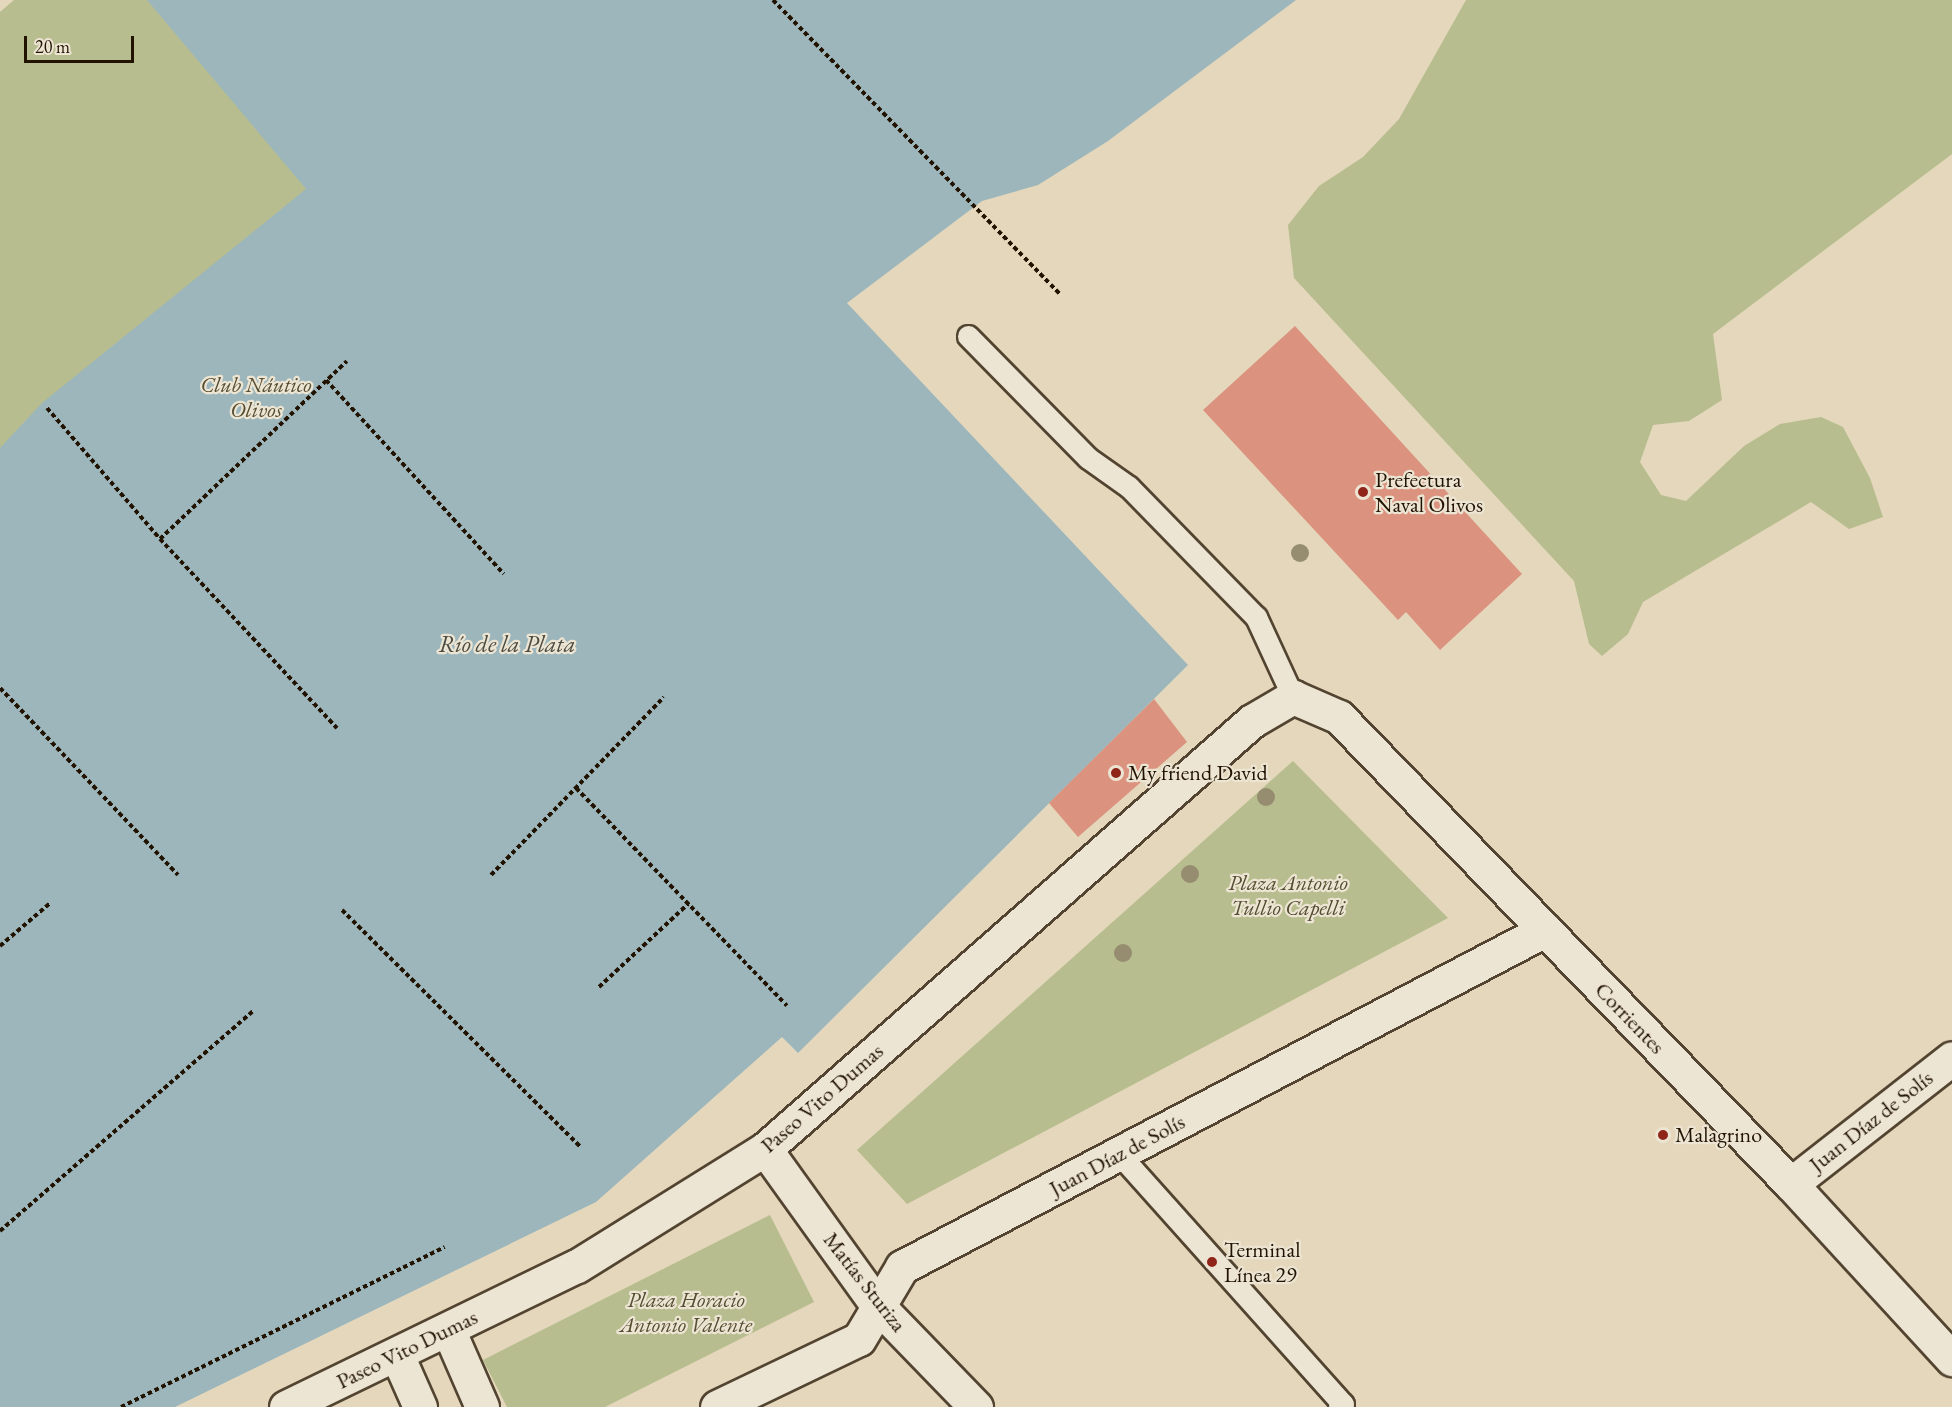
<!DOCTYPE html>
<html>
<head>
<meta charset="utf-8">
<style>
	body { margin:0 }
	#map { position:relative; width:1952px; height:1407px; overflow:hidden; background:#e4d7bb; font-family:"EB Garamond",serif }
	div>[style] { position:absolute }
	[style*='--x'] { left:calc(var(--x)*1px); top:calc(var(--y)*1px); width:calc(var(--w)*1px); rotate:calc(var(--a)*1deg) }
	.green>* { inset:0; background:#b7bd8e }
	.water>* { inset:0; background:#9cb6bc }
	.building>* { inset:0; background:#db927f }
	.path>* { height:4px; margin-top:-2px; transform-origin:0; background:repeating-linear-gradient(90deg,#221301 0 4.5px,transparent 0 7.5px) }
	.roads { filter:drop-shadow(2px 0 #524430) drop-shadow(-2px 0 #524430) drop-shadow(0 2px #524430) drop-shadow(0 -2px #524430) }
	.service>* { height:21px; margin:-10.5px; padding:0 10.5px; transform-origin:10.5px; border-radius:10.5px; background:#ede5d3 }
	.minor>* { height:33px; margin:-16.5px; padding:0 16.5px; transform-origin:16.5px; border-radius:16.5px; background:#ede5d3 }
	.trees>* { width:18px; height:18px; margin:-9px; border-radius:50%; background:#968c70 }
	.dots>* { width:16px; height:16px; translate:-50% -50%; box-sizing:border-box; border:3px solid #ede5d3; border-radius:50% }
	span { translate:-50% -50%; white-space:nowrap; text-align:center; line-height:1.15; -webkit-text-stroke:4.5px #ede5d3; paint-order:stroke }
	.park-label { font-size:22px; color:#564e32; font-style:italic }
	.poi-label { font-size:22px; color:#221301 }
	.left { translate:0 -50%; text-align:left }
	.street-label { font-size:22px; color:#221301 }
	.water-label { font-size:24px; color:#4d4c42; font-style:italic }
	.scale { position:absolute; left:24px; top:36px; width:110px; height:27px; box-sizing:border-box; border:3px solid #221301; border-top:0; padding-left:8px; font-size:18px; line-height:21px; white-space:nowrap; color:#221301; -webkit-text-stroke:4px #ede5d3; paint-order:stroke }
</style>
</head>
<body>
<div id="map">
	<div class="green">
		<i style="clip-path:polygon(14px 0,240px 0,679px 514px,0 479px,0 12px)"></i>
		<i style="clip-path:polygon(1466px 0,1952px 0,1952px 154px,1713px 334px,1722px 400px,1689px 421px,1653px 425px,1640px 462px,1661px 495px,1686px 501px,1744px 446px,1780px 424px,1821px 417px,1843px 427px,1870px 478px,1883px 517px,1849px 529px,1811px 502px,1643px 602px,1628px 634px,1602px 656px,1589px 644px,1574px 581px,1294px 278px,1288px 225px,1319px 186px,1363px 157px,1399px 119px)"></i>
		<i style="clip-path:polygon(1293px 761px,1448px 918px,907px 1204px,857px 1150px)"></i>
		<i style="clip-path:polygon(770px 1215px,814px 1302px,605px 1407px,507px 1407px,483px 1360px)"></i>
	</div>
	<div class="water">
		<i style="clip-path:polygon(147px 0,1296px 0,1108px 141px,1038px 185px,982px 201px,847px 303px,1188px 665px,798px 1053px,782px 1037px,596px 1202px,175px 1407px,0 1407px,0 448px,42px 403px,306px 189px)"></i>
	</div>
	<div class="building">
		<i style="clip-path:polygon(1295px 326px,1522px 574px,1440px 650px,1406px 612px,1398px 620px,1203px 410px)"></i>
		<i style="clip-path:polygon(1154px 699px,1187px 742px,1078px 837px,1049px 803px)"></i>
	</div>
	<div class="path">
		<i style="--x:773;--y:0;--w:412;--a:45.7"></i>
		<i style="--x:326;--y:380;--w:263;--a:47.5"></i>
		<i style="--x:47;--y:408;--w:173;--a:49.2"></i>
		<i style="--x:160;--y:539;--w:259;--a:46.9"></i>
		<i style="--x:160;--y:539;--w:258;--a:-43.6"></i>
		<i style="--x:0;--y:688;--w:258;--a:46.4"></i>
		<i style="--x:576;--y:788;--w:303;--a:45.9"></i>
		<i style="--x:491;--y:875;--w:248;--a:-45.8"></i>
		<i style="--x:342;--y:910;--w:337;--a:44.8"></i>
		<i style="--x:0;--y:946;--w:65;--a:-40.6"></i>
		<i style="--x:599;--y:987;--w:122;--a:-43"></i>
		<i style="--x:0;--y:1231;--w:335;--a:-41"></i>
		<i style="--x:121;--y:1407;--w:361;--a:-26.3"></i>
	</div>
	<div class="roads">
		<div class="service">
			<i style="--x:968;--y:336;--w:171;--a:45.5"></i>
			<i style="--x:1088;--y:458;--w:50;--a:35.3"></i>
			<i style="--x:1129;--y:487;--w:182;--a:45.7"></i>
			<i style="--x:1256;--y:617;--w:88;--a:65.2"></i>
			<i style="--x:1120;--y:1155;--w:334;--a:48.2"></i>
			<i style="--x:1343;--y:1404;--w:5;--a:143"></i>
		</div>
		<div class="minor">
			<i style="--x:765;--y:1149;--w:193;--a:54.3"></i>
			<i style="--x:878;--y:1306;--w:141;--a:45.9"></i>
			<i style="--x:1791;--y:1184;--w:204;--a:-38"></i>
			<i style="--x:448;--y:1329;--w:85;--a:66.4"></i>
			<i style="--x:397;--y:1355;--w:57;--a:66.1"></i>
			<i style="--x:286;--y:1407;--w:323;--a:-25.9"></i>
			<i style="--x:577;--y:1266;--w:221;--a:-31.9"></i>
			<i style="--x:765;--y:1149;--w:648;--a:-41.31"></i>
			<i style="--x:1252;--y:721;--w:48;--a:-30.3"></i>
			<i style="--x:1293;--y:697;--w:50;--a:23.5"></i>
			<i style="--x:1339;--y:717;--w:650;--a:45.94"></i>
			<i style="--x:1791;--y:1184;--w:238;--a:47.4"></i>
			<i style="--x:717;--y:1407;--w:157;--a:-25.6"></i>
			<i style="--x:859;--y:1339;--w:84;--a:-59.2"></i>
			<i style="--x:902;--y:1267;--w:726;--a:-27.66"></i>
		</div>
	</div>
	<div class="trees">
		<i style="left:1300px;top:553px"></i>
		<i style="left:1266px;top:797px"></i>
		<i style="left:1190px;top:874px"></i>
		<i style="left:1123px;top:953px"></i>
	</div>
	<div class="dots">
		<i style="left:1363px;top:492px;background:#8f2418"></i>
		<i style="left:1116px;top:773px;background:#8f2418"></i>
		<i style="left:1663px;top:1135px;background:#8f2418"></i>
		<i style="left:1212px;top:1262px;background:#8f2418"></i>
	</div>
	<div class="park-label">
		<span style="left:256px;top:397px">Club Náutico<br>Olivos</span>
		<span style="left:1288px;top:895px">Plaza Antonio<br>Tullio Capelli</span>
		<span style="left:686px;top:1312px">Plaza Horacio<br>Antonio Valente</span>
	</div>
	<div class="poi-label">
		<span class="left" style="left:1375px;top:492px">Prefectura<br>Naval Olivos</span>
		<span class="left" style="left:1128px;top:773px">My friend David</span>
		<span class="left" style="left:1675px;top:1135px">Malagrino</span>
		<span class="left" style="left:1224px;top:1262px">Terminal<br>Línea 29</span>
	</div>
	<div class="street-label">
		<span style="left:1630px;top:1018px;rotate:46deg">Corrientes</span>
		<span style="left:822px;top:1098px;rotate:-41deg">Paseo Vito Dumas</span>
		<span style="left:1871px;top:1121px;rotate:-38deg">Juan Díaz de Solís</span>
		<span style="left:1117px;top:1155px;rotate:-28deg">Juan Díaz de Solís</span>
		<span style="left:865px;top:1282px;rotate:52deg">Matías Sturiza</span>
		<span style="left:407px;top:1349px;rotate:-26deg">Paseo Vito Dumas</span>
	</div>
	<div class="water-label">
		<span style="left:507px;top:644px">Río de la Plata</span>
	</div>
	<div class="scale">20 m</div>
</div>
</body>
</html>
